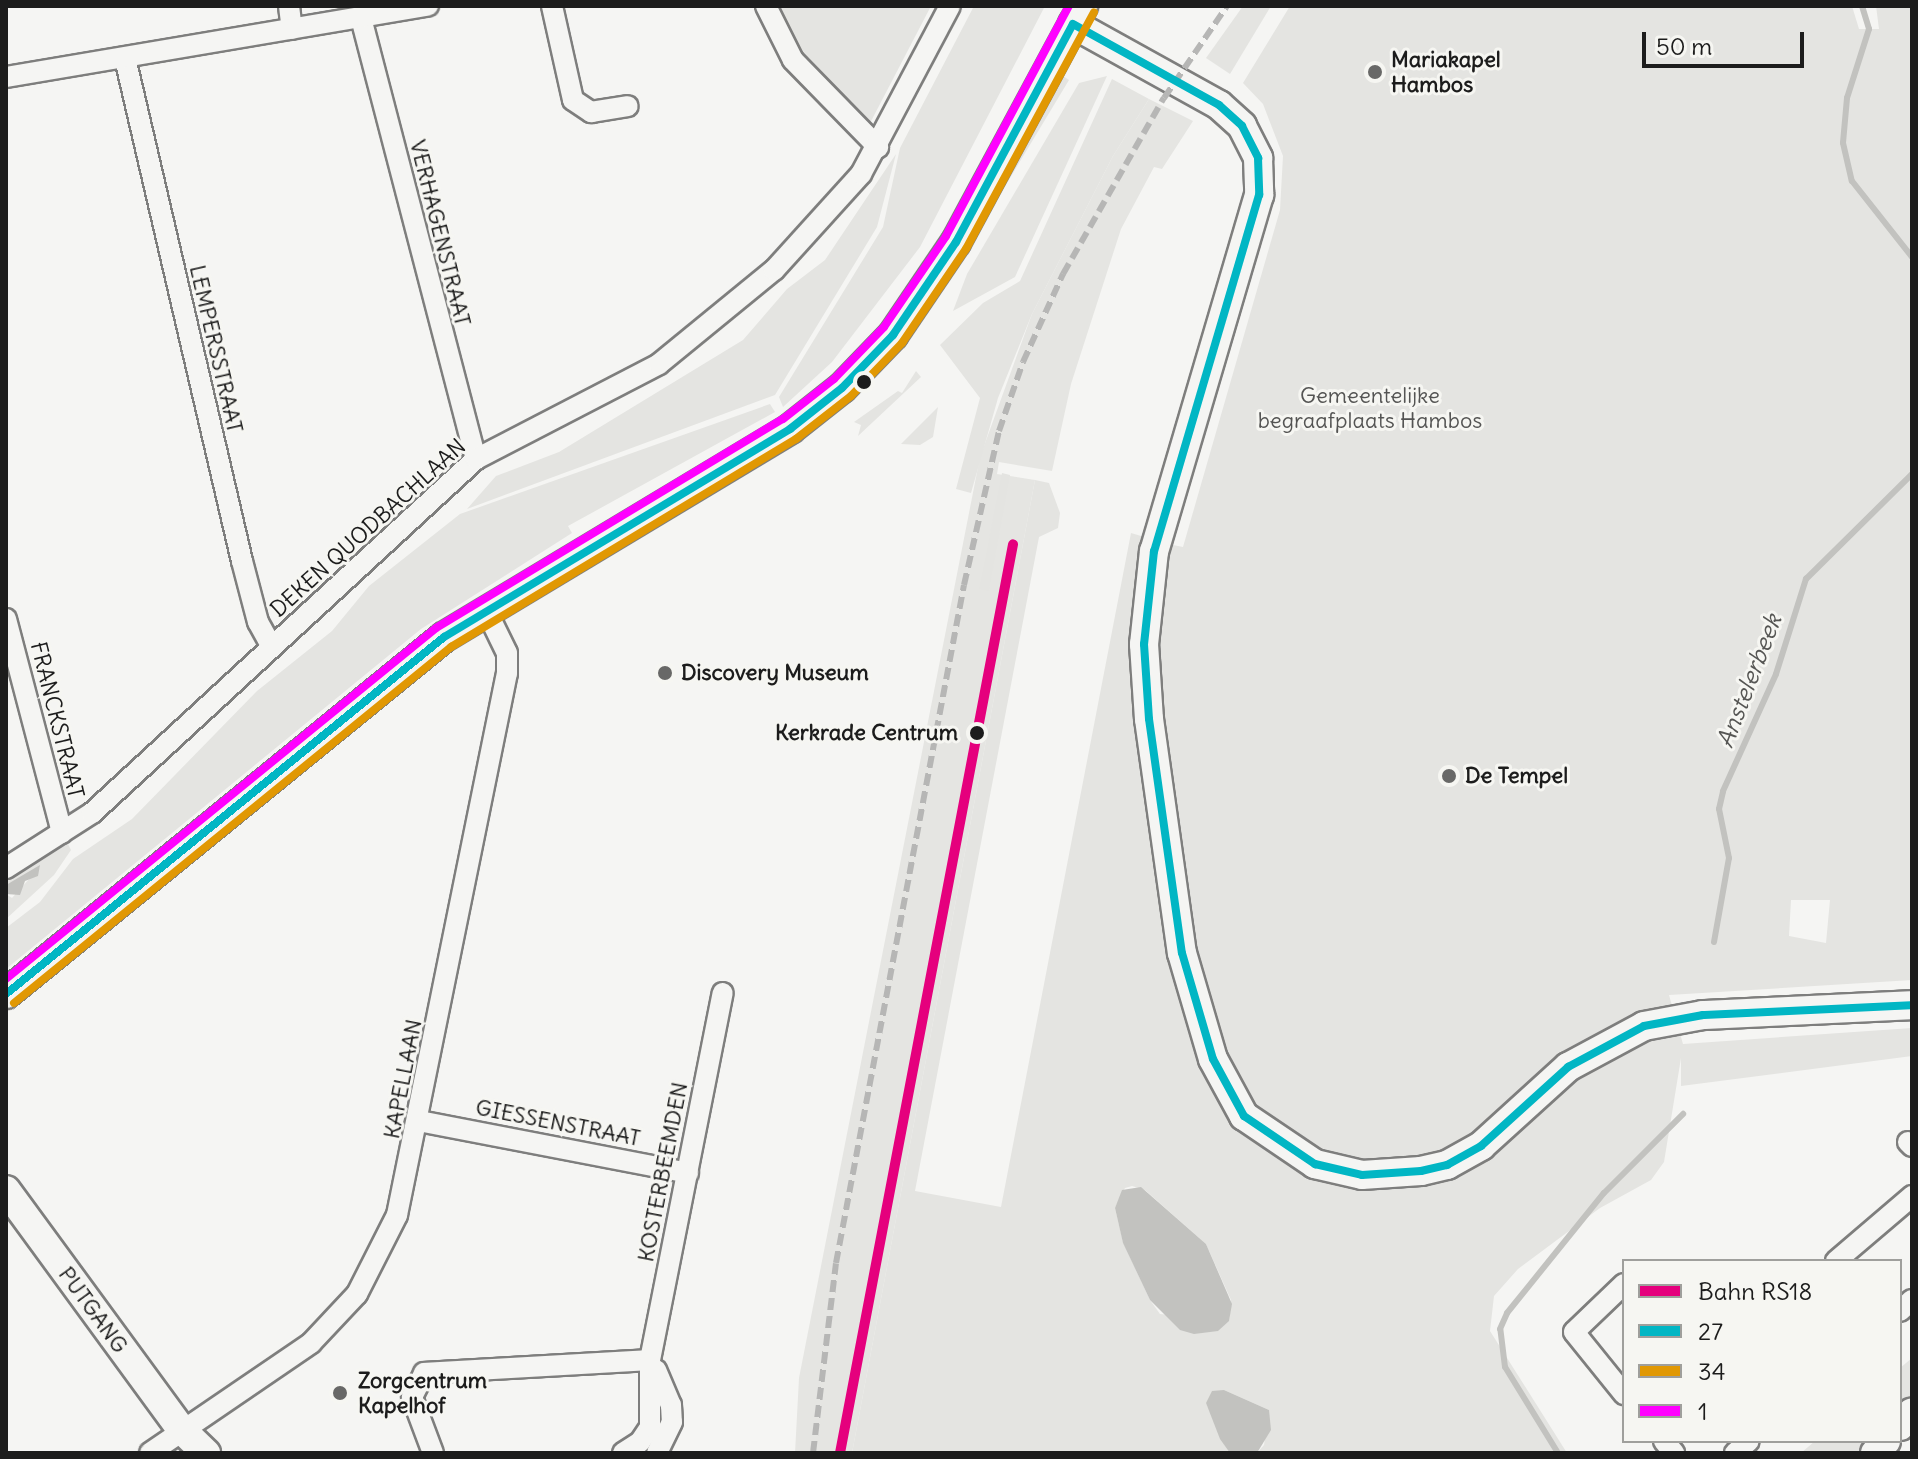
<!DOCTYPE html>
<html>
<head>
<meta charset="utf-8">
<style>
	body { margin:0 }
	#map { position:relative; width:1918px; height:1459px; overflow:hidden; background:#f5f5f3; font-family:Delius,sans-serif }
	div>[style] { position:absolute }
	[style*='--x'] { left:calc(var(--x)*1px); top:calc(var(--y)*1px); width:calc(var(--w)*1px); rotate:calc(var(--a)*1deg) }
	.built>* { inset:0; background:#e5e5e2 }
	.green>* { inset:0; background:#e4e4e1 }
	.water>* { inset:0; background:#c2c2bf }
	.stream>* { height:6px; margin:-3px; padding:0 3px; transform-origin:3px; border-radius:3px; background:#c2c2bf }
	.roads { filter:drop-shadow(2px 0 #7e7e7d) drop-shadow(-2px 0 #7e7e7d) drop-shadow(0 2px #7e7e7d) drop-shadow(0 -2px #7e7e7d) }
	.street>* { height:20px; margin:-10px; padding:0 10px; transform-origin:10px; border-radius:10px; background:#f5f5f3 }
	.secondary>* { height:28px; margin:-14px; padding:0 14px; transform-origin:14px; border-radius:14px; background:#f5f5f3 }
	.rail>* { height:6px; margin-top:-3px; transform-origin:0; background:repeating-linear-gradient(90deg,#b6b6b5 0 12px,transparent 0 18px) }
	.bus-1>* { height:8px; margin:-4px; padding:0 4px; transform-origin:4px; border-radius:4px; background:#01b6c4 }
	.bus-2>* { height:8px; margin:-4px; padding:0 4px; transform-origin:4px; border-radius:4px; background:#e19803 }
	.bus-3>* { height:8px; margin:-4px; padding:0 4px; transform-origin:4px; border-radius:4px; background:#f0f }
	.rail-1>* { height:10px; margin:-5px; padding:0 5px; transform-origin:5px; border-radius:5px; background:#e5007d }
	.dots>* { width:22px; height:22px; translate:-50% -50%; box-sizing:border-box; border:4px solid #f6f6f2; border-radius:50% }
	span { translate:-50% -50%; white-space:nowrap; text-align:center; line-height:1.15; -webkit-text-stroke:6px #f6f6f2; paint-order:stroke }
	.poi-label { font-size:22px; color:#1c1c1c; font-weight:700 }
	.left { translate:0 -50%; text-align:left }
	.street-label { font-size:22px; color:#1c1c1c }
	.park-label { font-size:22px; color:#545453 }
	.stop-label { font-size:22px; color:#1c1c1c; font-weight:700 }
	.right { translate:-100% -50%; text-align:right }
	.water-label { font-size:24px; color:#565654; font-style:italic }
	.frame { position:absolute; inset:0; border:8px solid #1c1c1c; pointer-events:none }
	.legend { position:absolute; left:1622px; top:1259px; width:280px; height:184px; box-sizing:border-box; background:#f6f6f2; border:2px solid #9f9f9c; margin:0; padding:10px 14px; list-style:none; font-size:24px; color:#1c1c1c }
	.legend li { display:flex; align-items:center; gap:16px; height:40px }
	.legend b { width:40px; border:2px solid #9f9f9c }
	.scale { position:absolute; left:1642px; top:32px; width:162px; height:36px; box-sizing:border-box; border:4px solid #1c1c1c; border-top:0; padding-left:10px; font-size:24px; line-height:28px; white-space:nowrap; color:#1c1c1c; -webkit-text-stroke:6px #f6f6f2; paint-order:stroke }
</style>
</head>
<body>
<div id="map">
	<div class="built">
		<i style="clip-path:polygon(1149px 99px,1193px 121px,1162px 169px,1154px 167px,1121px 229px,1071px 384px,1052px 471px,999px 462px,997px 474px,1035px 480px,852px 1453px,795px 1453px,799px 1378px,980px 457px,1032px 314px,1113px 156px)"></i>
	</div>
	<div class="green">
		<i style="clip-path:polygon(774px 6px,931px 6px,868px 127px,799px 56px)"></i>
		<i style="clip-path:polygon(974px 6px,1045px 6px,920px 247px,832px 362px,783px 407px,779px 397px,883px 227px,900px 148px)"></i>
		<i style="clip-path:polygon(1243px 6px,1271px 6px,1230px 74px,1206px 58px)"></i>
		<i style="clip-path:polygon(evenodd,1290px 6px,1852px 6px,1859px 29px,1879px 29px,1876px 6px,1912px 6px,1912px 980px,1669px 995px,1683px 1044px,1912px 1028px,1912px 1056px,1681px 1086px,1681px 1058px,1664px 1162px,1651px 1180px,1600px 1208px,1518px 1269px,1494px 1296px,1490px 1331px,1567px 1453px,1257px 1453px,1264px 1445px,1269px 1410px,1224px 1390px,1206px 1403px,1230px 1453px,852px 1453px,1035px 480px,1049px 483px,1060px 513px,1058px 528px,1039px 537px,915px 1191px,1001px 1207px,1131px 533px,1168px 544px,1266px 143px,1239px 100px,1269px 142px,1274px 191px,1173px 545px,1183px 547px,1280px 210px,1283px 156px,1263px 104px,1243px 83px,1290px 6px,1791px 900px,1830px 900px,1826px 943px,1789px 936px,1791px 900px,1290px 6px,1132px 1186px,1145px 1190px,1206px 1244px,1231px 1300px,1229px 1321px,1160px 1314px,1150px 1300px,1123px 1242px,1115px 1208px,1125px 1188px,1132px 1186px)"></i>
		<i style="clip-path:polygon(1063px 76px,1069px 80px,989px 213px,986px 211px)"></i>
		<i style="clip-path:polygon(1107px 76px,1015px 277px,953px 311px,967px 274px,1079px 83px)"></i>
		<i style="clip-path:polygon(1112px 79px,1149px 99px,1113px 156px,1032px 314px,998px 398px,971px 493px,956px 489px,980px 398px,940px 345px,983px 303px,1020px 281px)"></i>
		<i style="clip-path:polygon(896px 154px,877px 227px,775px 395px,467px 509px,496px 476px,559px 452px,743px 340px,787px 289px,825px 260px)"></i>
		<i style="clip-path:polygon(916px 371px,921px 377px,858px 436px,861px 425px,854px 422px,898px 391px,902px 393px)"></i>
		<i style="clip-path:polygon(770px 404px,775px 412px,568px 526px,572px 533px,421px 629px,6px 969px,6px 928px,40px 902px,73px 859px,132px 819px,257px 691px,332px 631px,369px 586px,460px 514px)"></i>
		<i style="clip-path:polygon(938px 407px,933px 437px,920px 445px,901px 444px)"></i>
		<i style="clip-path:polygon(1002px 473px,1010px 475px,989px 591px,979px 589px)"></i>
		<i style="clip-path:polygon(66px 840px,71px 850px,54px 875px,6px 919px,6px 894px,12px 898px,40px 867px,6px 885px,6px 877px)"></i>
		<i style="clip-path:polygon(1912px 1358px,1912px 1400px,1900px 1412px,1900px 1368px)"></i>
		<i style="clip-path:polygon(1815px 1441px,1870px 1441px,1858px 1453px,1801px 1453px)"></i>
	</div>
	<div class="water">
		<i style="clip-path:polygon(40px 865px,38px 876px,25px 881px,20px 895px,6px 894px,6px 885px)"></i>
		<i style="clip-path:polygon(1141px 1187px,1206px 1244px,1232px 1304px,1229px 1321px,1218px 1331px,1194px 1334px,1180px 1330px,1150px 1300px,1123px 1243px,1115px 1208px,1122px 1190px)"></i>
		<i style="clip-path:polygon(1224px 1390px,1269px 1410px,1271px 1430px,1257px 1453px,1230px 1453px,1220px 1439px,1206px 1403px,1212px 1391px)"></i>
	</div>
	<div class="stream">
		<i style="--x:1862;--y:6;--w:24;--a:73"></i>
		<i style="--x:1869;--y:29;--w:72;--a:107.7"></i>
		<i style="--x:1847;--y:98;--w:45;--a:95.1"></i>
		<i style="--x:1843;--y:143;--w:39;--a:77"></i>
		<i style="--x:1852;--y:181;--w:97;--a:51.7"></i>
		<i style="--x:1714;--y:942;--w:85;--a:-79.9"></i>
		<i style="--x:1729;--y:858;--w:50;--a:-101.5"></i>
		<i style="--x:1719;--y:809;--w:18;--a:-77"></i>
		<i style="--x:1723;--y:791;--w:128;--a:-65.6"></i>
		<i style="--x:1776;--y:674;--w:100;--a:-72.5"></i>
		<i style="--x:1806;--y:579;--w:149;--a:-44.7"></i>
		<i style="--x:1558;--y:1453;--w:101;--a:-121.6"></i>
		<i style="--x:1505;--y:1367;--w:38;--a:-97"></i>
		<i style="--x:1500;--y:1329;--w:17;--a:-66"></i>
		<i style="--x:1507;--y:1313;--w:154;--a:-51.1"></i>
		<i style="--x:1604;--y:1193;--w:112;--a:-45"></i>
	</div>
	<div class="roads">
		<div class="street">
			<i style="--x:289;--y:6;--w:23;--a:83"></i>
			<i style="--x:552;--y:6;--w:96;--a:77.4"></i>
			<i style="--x:573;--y:100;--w:22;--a:34"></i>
			<i style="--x:591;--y:112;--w:37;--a:-9"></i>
			<i style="--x:766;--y:6;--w:60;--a:63.4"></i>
			<i style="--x:793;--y:60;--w:122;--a:45.7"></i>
			<i style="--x:361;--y:18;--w:456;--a:75.4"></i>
			<i style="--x:125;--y:58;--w:516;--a:76.91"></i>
			<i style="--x:242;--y:561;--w:63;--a:75.3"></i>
			<i style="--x:258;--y:622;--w:29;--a:61"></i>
			<i style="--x:6;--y:77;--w:428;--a:-9.6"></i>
			<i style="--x:6;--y:619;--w:221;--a:75.3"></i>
			<i style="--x:6;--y:868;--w:102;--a:-32.6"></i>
			<i style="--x:92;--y:813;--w:522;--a:-42.67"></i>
			<i style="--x:476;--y:459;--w:206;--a:-27.4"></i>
			<i style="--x:659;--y:364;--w:149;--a:-39.3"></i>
			<i style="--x:774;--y:270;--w:130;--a:-47.8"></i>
			<i style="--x:861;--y:174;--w:190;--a:-62.1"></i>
			<i style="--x:419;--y:1121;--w:274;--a:10.9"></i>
			<i style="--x:1908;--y:1142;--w:6;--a:45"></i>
			<i style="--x:1836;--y:1261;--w:100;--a:-40.5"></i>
			<i style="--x:1624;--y:1284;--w:69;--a:136.2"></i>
			<i style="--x:1574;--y:1332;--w:80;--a:51.1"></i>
			<i style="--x:1900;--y:1311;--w:16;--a:-43"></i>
			<i style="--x:656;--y:1370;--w:38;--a:67"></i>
			<i style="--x:671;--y:1405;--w:17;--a:87"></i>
			<i style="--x:672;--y:1422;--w:34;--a:116"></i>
			<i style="--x:1664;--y:1441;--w:16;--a:50"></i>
			<i style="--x:150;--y:1453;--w:195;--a:-34.3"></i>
			<i style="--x:311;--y:1343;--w:67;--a:-46.8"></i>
			<i style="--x:357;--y:1294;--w:89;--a:-63.1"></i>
			<i style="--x:397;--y:1215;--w:553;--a:-78.53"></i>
			<i style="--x:507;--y:673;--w:20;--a:-90"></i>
			<i style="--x:507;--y:653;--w:48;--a:-116"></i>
			<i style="--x:433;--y:1453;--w:60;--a:-110.6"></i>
			<i style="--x:412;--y:1397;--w:27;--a:-63"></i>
			<i style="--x:424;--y:1373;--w:226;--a:-3.3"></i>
			<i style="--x:623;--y:1453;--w:20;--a:-33"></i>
			<i style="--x:640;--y:1442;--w:18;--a:-56"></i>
			<i style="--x:650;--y:1427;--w:67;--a:-90"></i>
			<i style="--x:650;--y:1360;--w:374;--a:-78.8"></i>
			<i style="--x:1735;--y:1453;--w:18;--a:-41"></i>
		</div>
		<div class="secondary">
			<i style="--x:1073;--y:24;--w:167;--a:29"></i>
			<i style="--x:1219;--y:105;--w:31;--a:42"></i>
			<i style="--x:1242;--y:126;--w:36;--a:63"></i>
			<i style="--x:1258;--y:158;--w:37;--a:88"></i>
			<i style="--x:1259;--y:195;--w:371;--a:106.4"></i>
			<i style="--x:1154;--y:551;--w:94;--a:96.1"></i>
			<i style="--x:1144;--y:644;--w:75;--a:86.2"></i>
			<i style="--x:1149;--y:719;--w:236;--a:82"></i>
			<i style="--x:1182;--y:953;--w:110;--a:73.7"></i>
			<i style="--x:1213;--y:1059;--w:65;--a:61.5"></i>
			<i style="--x:1244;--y:1116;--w:86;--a:34.1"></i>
			<i style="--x:1315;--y:1164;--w:48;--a:13.2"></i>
			<i style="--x:1362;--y:1175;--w:59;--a:-3.9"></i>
			<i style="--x:1421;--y:1171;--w:27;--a:-13"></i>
			<i style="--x:1447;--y:1165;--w:39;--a:-29"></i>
			<i style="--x:1481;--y:1146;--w:118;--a:-42.2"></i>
			<i style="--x:1568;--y:1067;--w:86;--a:-28.3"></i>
			<i style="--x:1644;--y:1026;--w:60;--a:-10.6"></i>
			<i style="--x:1703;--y:1015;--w:209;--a:-2.7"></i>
			<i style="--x:6;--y:994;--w:565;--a:-39.18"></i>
			<i style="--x:444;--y:637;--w:404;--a:-31"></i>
			<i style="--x:790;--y:429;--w:66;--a:-38.3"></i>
			<i style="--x:842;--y:388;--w:74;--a:-46.1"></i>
			<i style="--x:893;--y:335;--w:112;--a:-55.9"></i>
			<i style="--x:956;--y:242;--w:268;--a:-61.7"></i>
			<i style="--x:6;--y:1190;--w:296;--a:53.8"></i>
			<i style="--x:181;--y:1429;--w:35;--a:44"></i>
			<i style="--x:1900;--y:1426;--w:18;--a:-49"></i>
			<i style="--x:1875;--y:1453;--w:16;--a:-47"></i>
		</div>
	</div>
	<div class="rail">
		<i style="--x:813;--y:1453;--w:191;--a:-83.1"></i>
		<i style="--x:836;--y:1263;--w:690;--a:-79.31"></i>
		<i style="--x:964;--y:585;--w:158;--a:-77.2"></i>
		<i style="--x:999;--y:431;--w:73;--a:-70.8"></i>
		<i style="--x:1023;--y:362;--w:97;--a:-65.6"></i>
		<i style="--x:1063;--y:274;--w:203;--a:-60.2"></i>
		<i style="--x:1164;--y:98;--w:112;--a:-55.6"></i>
	</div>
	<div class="bus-1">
		<i style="--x:1073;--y:24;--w:167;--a:29"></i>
		<i style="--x:1219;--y:105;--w:31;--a:42"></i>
		<i style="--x:1242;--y:126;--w:36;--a:63"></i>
		<i style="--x:1258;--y:158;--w:37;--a:88"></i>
		<i style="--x:1259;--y:195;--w:371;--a:106.4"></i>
		<i style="--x:1154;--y:551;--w:94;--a:96.1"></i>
		<i style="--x:1144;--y:644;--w:75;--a:86.2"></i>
		<i style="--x:1149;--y:719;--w:236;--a:82"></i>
		<i style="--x:1182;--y:953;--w:110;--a:73.7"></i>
		<i style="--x:1213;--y:1059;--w:65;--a:61.5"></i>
		<i style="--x:1244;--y:1116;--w:86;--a:34.1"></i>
		<i style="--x:1315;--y:1164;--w:48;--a:13.2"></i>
		<i style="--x:1362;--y:1175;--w:59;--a:-3.9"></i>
		<i style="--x:1421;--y:1171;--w:27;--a:-13"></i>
		<i style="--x:1447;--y:1165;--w:39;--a:-29"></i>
		<i style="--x:1481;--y:1146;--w:118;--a:-42.2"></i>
		<i style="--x:1568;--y:1067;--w:86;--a:-28.3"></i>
		<i style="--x:1644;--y:1026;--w:60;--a:-10.6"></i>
		<i style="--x:1703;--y:1015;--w:209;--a:-2.7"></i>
		<i style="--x:6;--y:994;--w:565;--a:-39.18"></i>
		<i style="--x:444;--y:637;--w:404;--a:-31"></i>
		<i style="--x:790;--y:429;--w:66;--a:-38.3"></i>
		<i style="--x:842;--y:388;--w:74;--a:-46.1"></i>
		<i style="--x:893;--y:335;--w:112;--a:-55.9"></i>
		<i style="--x:956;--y:242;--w:247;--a:-61.8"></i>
	</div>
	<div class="bus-2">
		<i style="--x:14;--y:1003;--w:564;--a:-39.17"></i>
		<i style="--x:451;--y:647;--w:403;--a:-31.1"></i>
		<i style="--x:796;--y:439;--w:70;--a:-38"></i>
		<i style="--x:851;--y:396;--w:74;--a:-46.1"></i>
		<i style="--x:902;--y:343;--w:114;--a:-55.8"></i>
		<i style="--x:966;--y:249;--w:269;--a:-61.6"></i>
	</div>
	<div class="bus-3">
		<i style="--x:6;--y:979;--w:555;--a:-39.22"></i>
		<i style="--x:436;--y:628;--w:405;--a:-31.1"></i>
		<i style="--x:783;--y:419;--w:65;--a:-38.1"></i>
		<i style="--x:834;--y:379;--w:72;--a:-46.1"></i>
		<i style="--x:884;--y:327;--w:110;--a:-55.7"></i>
		<i style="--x:946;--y:236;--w:261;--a:-61.9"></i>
	</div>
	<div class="rail-1">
		<i style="--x:840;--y:1453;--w:925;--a:-79.22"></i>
	</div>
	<div class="dots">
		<i style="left:1375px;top:72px;background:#686867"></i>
		<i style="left:864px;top:382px;background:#1c1c1c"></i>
		<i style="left:665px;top:673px;background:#686867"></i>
		<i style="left:977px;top:733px;background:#1c1c1c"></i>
		<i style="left:1449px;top:776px;background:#686867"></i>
		<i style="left:340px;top:1393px;background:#686867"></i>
	</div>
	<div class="poi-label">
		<span class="left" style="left:1391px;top:72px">Mariakapel<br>Hambos</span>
		<span class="left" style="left:681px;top:673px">Discovery Museum</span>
		<span class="left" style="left:1465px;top:776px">De Tempel</span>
		<span class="left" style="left:358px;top:1393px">Zorgcentrum<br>Kapelhof</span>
	</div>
	<div class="street-label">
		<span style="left:440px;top:233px;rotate:76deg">VERHAGENSTRAAT</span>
		<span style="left:216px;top:349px;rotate:77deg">LEMPERSSTRAAT</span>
		<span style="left:368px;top:528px;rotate:-42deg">DEKEN QUODBACHLAAN</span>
		<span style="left:57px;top:720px;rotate:76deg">FRANCKSTRAAT</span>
		<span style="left:403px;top:1079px;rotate:-79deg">KAPELLAAN</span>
		<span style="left:558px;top:1123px;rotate:11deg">GIESSENSTRAAT</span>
		<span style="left:663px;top:1172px;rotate:-79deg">KOSTERBEEMDEN</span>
		<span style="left:93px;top:1310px;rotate:54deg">PUTGANG</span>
	</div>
	<div class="park-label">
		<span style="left:1370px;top:408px">Gemeentelijke<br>begraafplaats Hambos</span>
	</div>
	<div class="stop-label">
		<span class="right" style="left:958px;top:733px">Kerkrade Centrum</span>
	</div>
	<div class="water-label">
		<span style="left:1749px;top:681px;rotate:-69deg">Anstelerbeek</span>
	</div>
	<div class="frame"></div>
	<ul class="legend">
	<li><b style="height:10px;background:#e5007d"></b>Bahn RS18</li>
	<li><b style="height:10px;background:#01b6c4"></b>27</li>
	<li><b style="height:10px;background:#e19803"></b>34</li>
	<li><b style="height:10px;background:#f0f"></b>1</li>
	</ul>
	<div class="scale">50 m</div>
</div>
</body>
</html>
